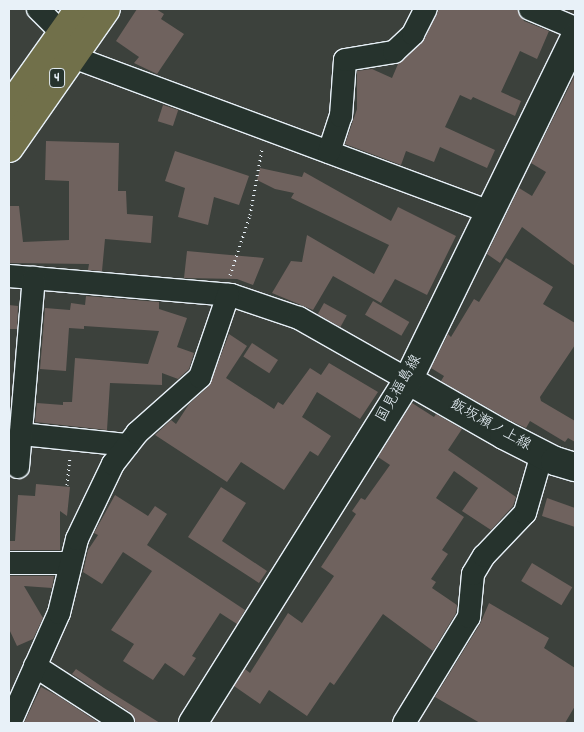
<!DOCTYPE html>
<html>
<head>
<meta charset="utf-8">
<style>
	body { margin:0 }
	#map { position:relative; width:584px; height:732px; overflow:hidden; background:#3c413c; font-family:Dekko,"Klee One",sans-serif }
	div>[style] { position:absolute }
	[style*='--x'] { left:calc(var(--x)*1px); top:calc(var(--y)*1px); width:calc(var(--w)*1px); rotate:calc(var(--a)*1deg) }
	.building>* { inset:0; background:#6f625e; transform-origin:0 0 }
	.path>* { height:3px; margin-top:-1.5px; transform-origin:0; background:repeating-linear-gradient(90deg,#e8f1f8 0 1px,transparent 0 5px) }
	.roads { filter:drop-shadow(1px 0 #e8f1f8) drop-shadow(-1px 0 #e8f1f8) drop-shadow(0 1px #e8f1f8) drop-shadow(0 -1px #e8f1f8) }
	.street>* { height:22px; margin:-11px; padding:0 11px; transform-origin:11px; border-radius:11px; background:#26332d }
	.secondary>* { height:28px; margin:-14px; padding:0 14px; transform-origin:14px; border-radius:14px; background:#26332d }
	.highway>* { height:28px; margin:-14px; padding:0 14px; transform-origin:14px; border-radius:14px; background:#71704a }
	span { translate:-50% -50%; white-space:nowrap; text-align:center; line-height:1.15; -webkit-text-stroke:4.5px #26332d; paint-order:stroke }
	.shield-label span { padding:1px 4px; background:#26332d; border:1px solid; border-radius:4px; -webkit-text-stroke-width:0 }
	.shield-label { font-size:14px; color:#e8f1f8; font-weight:700 }
	.street-label { font-size:15px; color:#e8f1f8 }
	.frame { position:absolute; inset:0; border:10px solid #e8f1f8; pointer-events:none }
</style>
</head>
<body>
<div id="map">
	<div class="building">
		<i style="clip-path:polygon(137px 9px,156px 9px,164px 14px,161px 19px,184px 34px,157px 74px,134px 63px,139px 57px,116px 41px)"></i>
		<i style="clip-path:polygon(439px 9px,517px 9px,524px 21px,549px 31px,537px 59px,520px 51px,501px 92px,521px 101px,515px 116px,473px 97px,471px 100px,460px 95px,445px 127px,495px 150px,487px 168px,440px 147px,434px 162px,406px 151px,401px 165px,345px 144px,357px 109px,357px 71px,372px 69px,392px 78px,398px 64px,424px 40px)"></i>
		<i style="clip-path:polygon(575px 75px,575px 266px,522px 227px,500px 263px,487px 254px,519px 188px,532px 196px,546px 172px,531px 163px)"></i>
		<i style="left:163px;top:105px;width:16px;height:17px;rotate:18deg"></i>
		<i style="clip-path:polygon(46px 141px,119px 143px,118px 191px,126px 191px,127px 214px,153px 216px,151px 243px,105px 239px,102px 271px,88px 270px,89px 264px,9px 263px,9px 206px,19px 206px,23px 242px,69px 240px,69px 181px,45px 180px)"></i>
		<i style="clip-path:polygon(175px 151px,249px 176px,239px 205px,214px 197px,208px 225px,178px 217px,185px 188px,165px 181px)"></i>
		<i style="clip-path:polygon(260px 168px,302px 177px,304px 172px,391px 221px,398px 207px,456px 236px,427px 295px,395px 279px,381px 303px,333px 276px,313px 310px,272px 293px,291px 261px,302px 262px,307px 235px,374px 274px,389px 245px,291px 198px,294px 193px,275px 189px,257px 180px)"></i>
		<i style="clip-path:polygon(187px 251px,219px 254px,264px 258px,253px 285px,237px 279px,184px 278px)"></i>
		<i style="clip-path:polygon(506px 258px,553px 287px,543px 304px,575px 323px,575px 345px,540px 397px,541px 401px,575px 421px,575px 442px,568px 438px,565px 442px,530px 421px,526px 428px,511px 421px,441px 381px,444px 376px,431px 368px,448px 334px,451px 337px,474px 299px,479px 302px)"></i>
		<i style="clip-path:polygon(86px 296px,159px 302px,159px 309px,187px 318px,177px 347px,194px 353px,189px 369px,178px 379px,162px 373px,162px 385px,110px 383px,107px 430px,35px 422px,37px 403px,63px 405px,63px 402px,72px 402px,75px 358px,148px 364px,159px 331px,84px 326px,84px 329px,69px 328px,66px 371px,40px 369px,45px 308px,70px 310px,71px 303px,85px 305px)"></i>
		<i style="left:373px;top:301px;width:42px;height:16px;rotate:30deg"></i>
		<i style="left:324px;top:303px;width:26px;height:13px;rotate:29deg"></i>
		<i style="clip-path:polygon(9px 305px,18px 306px,17px 329px,9px 329px)"></i>
		<i style="clip-path:polygon(229px 334px,247px 346px,226px 378px,274px 409px,278px 402px,283px 405px,310px 368px,321px 375px,329px 363px,378px 392px,360px 419px,317px 392px,302px 417px,331px 436px,318px 456px,310px 451px,284px 490px,241px 462px,227px 482px,155px 435px,171px 420px,176px 424px,189px 404px,209px 386px)"></i>
		<i style="left:252px;top:343px;width:31px;height:16px;rotate:33deg"></i>
		<i style="clip-path:polygon(412px 403px,434px 417px,436px 414px,462px 429px,448px 450px,516px 497px,513px 506px,491px 530px,462px 511px,478px 488px,454px 471px,436px 498px,464px 517px,442px 550px,448px 554px,431px 579px,436px 582px,432px 588px,457px 605px,456px 613px,433px 651px,383px 614px,334px 685px,330px 682px,307px 716px,269px 690px,260px 704px,234px 686px,245px 669px,250px 673px,288px 613px,302px 623px,334px 576px,321px 567px,356px 514px,352px 511px,361px 498px,365px 500px,390px 465px,378px 457px)"></i>
		<i style="clip-path:polygon(36px 484px,70px 487px,67px 516px,60px 511px,60px 550px,9px 550px,9px 541px,15px 541px,18px 495px,35px 496px)"></i>
		<i style="clip-path:polygon(221px 487px,246px 503px,222px 541px,267px 571px,259px 583px,188px 537px)"></i>
		<i style="clip-path:polygon(115px 495px,148px 516px,155px 506px,167px 514px,147px 545px,245px 610px,237px 624px,220px 613px,192px 656px,196px 658px,184px 676px,165px 663px,153px 680px,123px 661px,134px 644px,111px 630px,152px 571px,123px 552px,102px 584px,83px 572px,88px 550px,98px 535px,94px 533px)"></i>
		<i style="clip-path:polygon(547px 498px,575px 508px,575px 527px,542px 516px)"></i>
		<i style="left:532px;top:563px;width:47px;height:21px;rotate:31deg"></i>
		<i style="clip-path:polygon(9px 576px,54px 576px,52px 588px,24px 586px,43px 618px,33px 639px,17px 646px,9px 629px)"></i>
		<i style="clip-path:polygon(489px 603px,549px 638px,544px 648px,575px 668px,575px 706px,565px 723px,480px 723px,435px 697px,480px 624px)"></i>
		<i style="clip-path:polygon(76px 669px,104px 688px,160px 723px,136px 723px,130px 712px,72px 674px)"></i>
		<i style="clip-path:polygon(41px 687px,58px 696px,99px 723px,24px 723px)"></i>
	</div>
	<div class="path">
		<i style="--x:230;--y:275;--w:63;--a:-71.6"></i>
		<i style="--x:250;--y:215;--w:67;--a:-79.7"></i>
		<i style="--x:67;--y:485;--w:27;--a:-84"></i>
	</div>
	<div class="roads">
		<div class="street">
			<i style="--x:38;--y:9;--w:34;--a:45"></i>
			<i style="--x:530;--y:9;--w:49;--a:22.9"></i>
			<i style="--x:73;--y:57;--w:445;--a:20.4"></i>
			<i style="--x:329;--y:152;--w:38;--a:-72"></i>
			<i style="--x:341;--y:116;--w:56;--a:-85.9"></i>
			<i style="--x:345;--y:60;--w:50;--a:-9.3"></i>
			<i style="--x:394;--y:52;--w:26;--a:-43"></i>
			<i style="--x:413;--y:34;--w:28;--a:-63"></i>
			<i style="--x:9;--y:276;--w:223;--a:4.9"></i>
			<i style="--x:231;--y:295;--w:72;--a:18.7"></i>
			<i style="--x:299;--y:318;--w:125;--a:29.6"></i>
			<i style="--x:21;--y:434;--w:107;--a:5.9"></i>
			<i style="--x:18;--y:467;--w:190;--a:-85.2"></i>
			<i style="--x:9;--y:563;--w:61;--a:0"></i>
			<i style="--x:35;--y:666;--w:105;--a:32.9"></i>
			<i style="--x:10;--y:723;--w:120;--a:-66"></i>
			<i style="--x:59;--y:613;--w:76;--a:-76.3"></i>
			<i style="--x:77;--y:539;--w:83;--a:-64.4"></i>
			<i style="--x:113;--y:464;--w:39;--a:-52"></i>
			<i style="--x:137;--y:433;--w:84;--a:-41.6"></i>
			<i style="--x:200;--y:377;--w:87;--a:-71.1"></i>
			<i style="--x:404;--y:723;--w:124;--a:-58.5"></i>
			<i style="--x:469;--y:617;--w:43;--a:-84.7"></i>
			<i style="--x:473;--y:574;--w:21;--a:-59"></i>
			<i style="--x:484;--y:556;--w:59;--a:-46.4"></i>
			<i style="--x:525;--y:513;--w:61;--a:-73.9"></i>
		</div>
		<div class="secondary">
			<i style="--x:408;--y:380;--w:111;--a:29.8"></i>
			<i style="--x:504;--y:435;--w:57;--a:27"></i>
			<i style="--x:555;--y:461;--w:21;--a:17"></i>
			<i style="--x:193;--y:723;--w:405;--a:-57.9"></i>
			<i style="--x:408;--y:380;--w:381;--a:-64"></i>
		</div>
		<div class="highway">
			<i style="--x:9;--y:108;--w:121;--a:-54.7"></i>
			<i style="--x:9;--y:148;--w:169;--a:-55.1"></i>
		</div>
	</div>
	<div class="shield-label">
		<span style="left:57px;top:78px">4</span>
	</div>
	<div class="street-label">
		<span style="left:400px;top:389px;rotate:-60deg">国見福島線</span>
		<span style="left:490px;top:426px;rotate:29deg">飯坂瀬ノ上線</span>
	</div>
	<div class="frame"></div>
</div>
</body>
</html>
